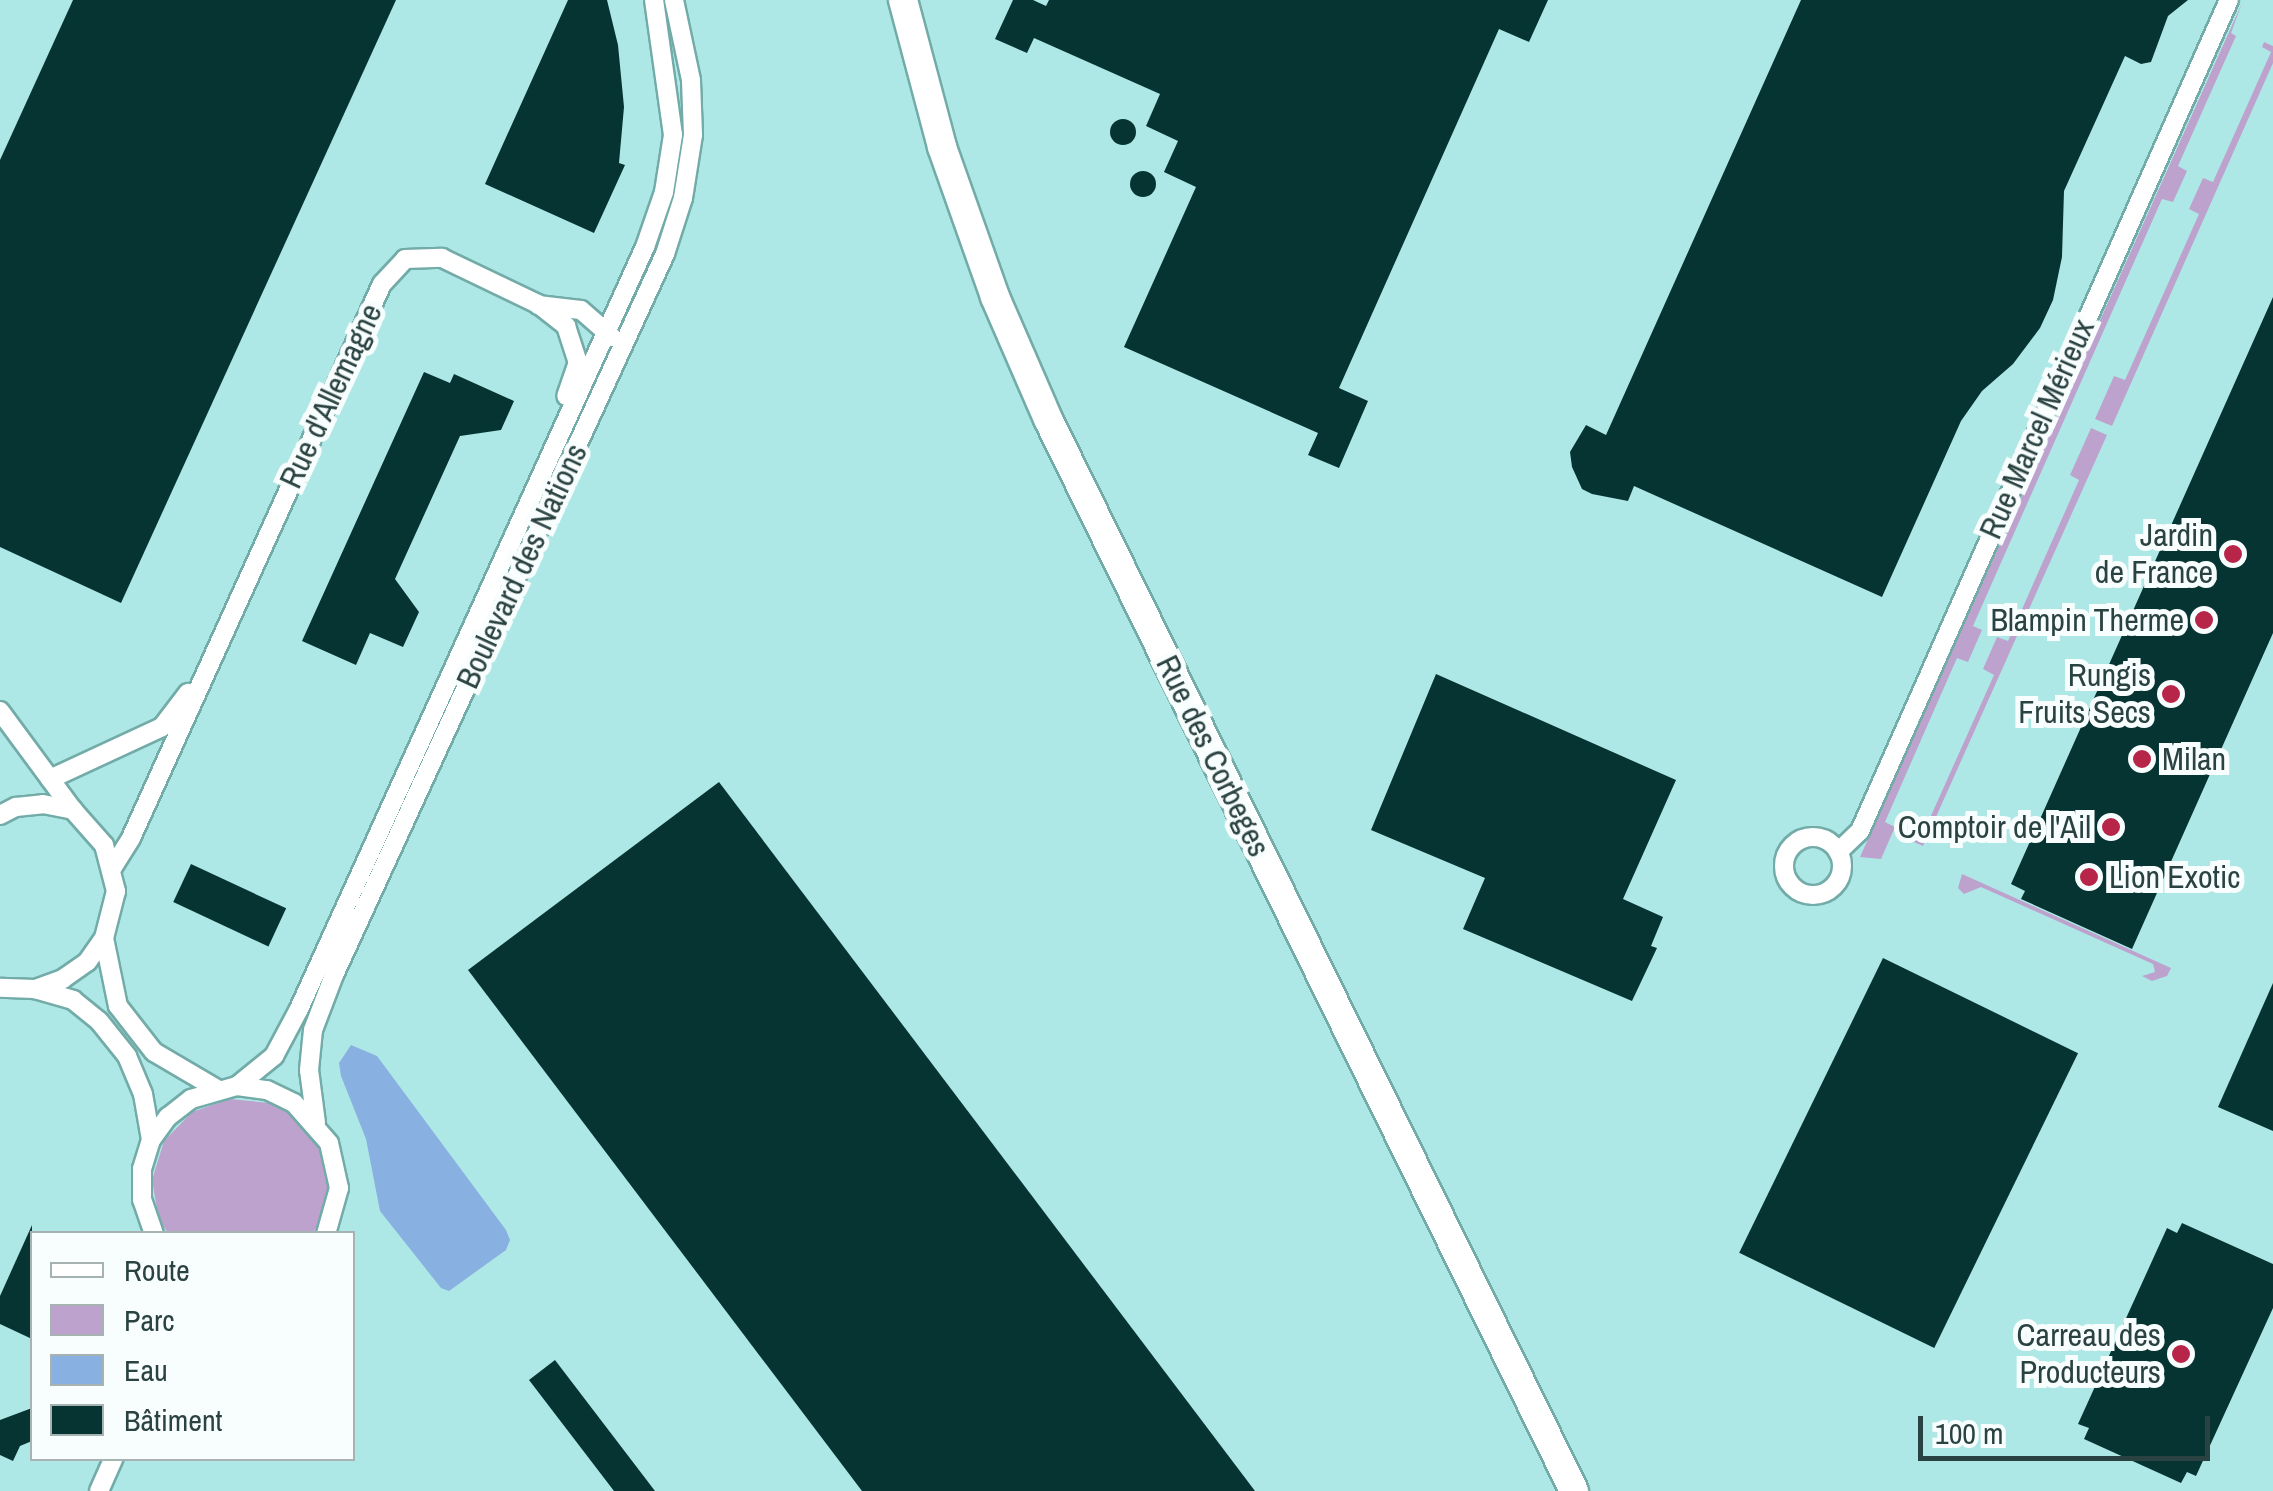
<!DOCTYPE html>
<html>
<head>
<meta charset="utf-8">
<style>
	body { margin:0 }
	#map { position:relative; width:2273px; height:1491px; overflow:hidden; background:#aee8e6; font-family:"Archivo Narrow",sans-serif }
	div>[style] { position:absolute }
	[style*='--x'] { left:calc(var(--x)*1px); top:calc(var(--y)*1px); width:calc(var(--w)*1px); rotate:calc(var(--a)*1deg) }
	.green>* { inset:0; background:#bda2cd }
	.water>* { inset:0; background:#88b0e0 }
	.building>* { inset:0; background:#063433; transform-origin:0 0 }
	.round { border-radius:50% }
	.roads { filter:drop-shadow(2px 0 #72aba8) drop-shadow(-2px 0 #72aba8) drop-shadow(0 2px #72aba8) drop-shadow(0 -2px #72aba8) }
	.street>* { height:18px; margin:-9px; padding:0 9px; transform-origin:9px; border-radius:9px; background:#fff }
	.street>.ring { margin:-9px; padding:0; box-sizing:content-box; background:none; border:18px solid #fff; border-radius:50% }
	.secondary>* { height:28px; margin:-14px; padding:0 14px; transform-origin:14px; border-radius:14px; background:#fff }
	.dots>* { width:28px; height:28px; translate:-50% -50%; box-sizing:border-box; border:5px solid #f8fefd; border-radius:50% }
	span { translate:-50% -50%; white-space:nowrap; text-align:center; line-height:1.15; -webkit-text-stroke:10px #f8fefd; paint-order:stroke }
	.street-label { font-size:32px; color:#2a4241 }
	.poi-label { font-size:32px; color:#2a4241 }
	.right { translate:-100% -50%; text-align:right }
	.left { translate:0 -50%; text-align:left }
	.legend { position:absolute; left:30px; top:1231px; width:325px; height:230px; box-sizing:border-box; background:#f8fefd; border:2px solid #a6b3b2; margin:0; padding:12px 18px; list-style:none; font-size:30px; color:#2a4241 }
	.legend li { display:flex; align-items:center; gap:20px; height:50px }
	.legend b { width:50px; border:2px solid #a6b3b2 }
	.scale { position:absolute; left:1918px; top:1416px; width:292px; height:45px; box-sizing:border-box; border:5px solid #2a4241; border-top:0; padding-left:12px; font-size:30px; line-height:35px; white-space:nowrap; color:#2a4241; -webkit-text-stroke:8px #f8fefd; paint-order:stroke }
</style>
</head>
<body>
<div id="map">
	<div class="green">
		<i style="clip-path:polygon(2242px 3px,2231px 33px,2236px 36px,2178px 166px,2187px 171px,2173px 202px,2162px 199px,1973px 626px,1982px 630px,1968px 662px,1957px 658px,1885px 822px,1895px 827px,1881px 859px,1860px 857px)"></i>
		<i style="clip-path:polygon(2264px 42px,2273px 46px,2273px 63px,2112px 426px,2095px 419px,2114px 376px,2125px 380px,2199px 214px,2189px 209px,2203px 178px,2213px 182px,2271px 52px,2262px 47px)"></i>
		<i style="clip-path:polygon(2091px 428px,2107px 435px,1923px 846px,1907px 839px,1909px 834px,1921px 838px,1994px 675px,1983px 669px,1997px 637px,2008px 641px,2079px 480px,2070px 475px)"></i>
		<i style="clip-path:polygon(1962px 874px,2171px 968px,2167px 976px,2152px 981px,2142px 976px,2155px 972px,2153px 964px,1981px 887px,1964px 894px,1958px 888px)"></i>
		<i style="clip-path:polygon(230px 1099px,270px 1103px,289px 1112px,310px 1133px,324px 1159px,328px 1189px,322px 1218px,313px 1233px,168px 1233px,159px 1220px,152px 1180px,164px 1141px,192px 1112px)"></i>
	</div>
	<div class="water">
		<i style="clip-path:polygon(351px 1045px,377px 1056px,506px 1230px,510px 1240px,506px 1250px,449px 1291px,441px 1288px,380px 1211px,366px 1139px,341px 1076px,339px 1063px)"></i>
	</div>
	<div class="building">
		<i style="clip-path:polygon(73px 0,396px 0,121px 603px,0 547px,0 160px)"></i>
		<i style="clip-path:polygon(568px 0,607px 0,618px 45px,624px 107px,619px 163px,625px 165px,594px 233px,485px 184px)"></i>
		<i style="clip-path:polygon(1013px 0,1033px 0,1046px 6px,1049px 0,1548px 0,1529px 42px,1499px 29px,1339px 388px,1368px 401px,1339px 468px,1308px 455px,1318px 433px,1124px 347px,1196px 187px,1164px 172px,1178px 141px,1146px 126px,1160px 94px,1034px 38px,1027px 53px,995px 39px)"></i>
		<i style="clip-path:polygon(1801px 0,2188px 0,2168px 16px,2151px 62px,2141px 64px,2125px 56px,2064px 191px,2062px 257px,2053px 300px,2040px 328px,2013px 364px,1982px 391px,1961px 421px,1882px 597px,1634px 486px,1628px 501px,1592px 494px,1582px 489px,1572px 467px,1570px 452px,1586px 425px,1606px 435px)"></i>
		<i class="round" style="left:1110px;top:119px;width:26px;height:26px"></i>
		<i class="round" style="left:1130px;top:171px;width:26px;height:26px"></i>
		<i style="clip-path:polygon(2273px 297px,2273px 633px,2132px 949px,2021px 899px,2025px 891px,2011px 884px)"></i>
		<i style="clip-path:polygon(424px 372px,450px 383px,454px 374px,514px 401px,501px 430px,460px 436px,395px 579px,419px 612px,403px 647px,370px 633px,356px 665px,302px 641px)"></i>
		<i style="clip-path:polygon(1436px 674px,1676px 780px,1623px 899px,1663px 917px,1651px 946px,1657px 948px,1632px 1001px,1463px 929px,1485px 878px,1371px 830px)"></i>
		<i style="clip-path:polygon(719px 782px,1255px 1491px,862px 1491px,468px 970px)"></i>
		<i style="left:191px;top:864px;width:105px;height:42px;rotate:25deg"></i>
		<i style="left:1883px;top:958px;width:217px;height:328px;rotate:26deg"></i>
		<i style="clip-path:polygon(2273px 983px,2273px 1131px,2218px 1107px)"></i>
		<i style="clip-path:polygon(2182px 1223px,2273px 1264px,2273px 1308px,2196px 1476px,2187px 1472px,2181px 1483px,2084px 1439px,2089px 1428px,2078px 1424px,2167px 1228px,2177px 1233px)"></i>
		<i style="clip-path:polygon(32px 1225px,32px 1339px,0 1324px,0 1296px)"></i>
		<i style="clip-path:polygon(555px 1360px,655px 1491px,614px 1491px,529px 1380px)"></i>
		<i style="clip-path:polygon(32px 1408px,32px 1441px,20px 1446px,13px 1461px,0 1455px,0 1420px)"></i>
	</div>
	<div class="roads">
		<div class="street">
			<i style="--x:538;--y:305;--w:43;--a:6.6"></i>
			<i style="--x:581;--y:310;--w:41;--a:41.1"></i>
			<i style="--x:0;--y:711;--w:123;--a:53.6"></i>
			<i style="--x:50;--y:779;--w:123;--a:-24.9"></i>
			<i style="--x:162;--y:727;--w:43;--a:-52.6"></i>
			<i style="--x:0;--y:815;--w:18;--a:-27"></i>
			<i style="--x:16;--y:807;--w:27;--a:-6"></i>
			<i style="--x:43;--y:804;--w:31;--a:11"></i>
			<i style="--x:73;--y:810;--w:47;--a:48.5"></i>
			<i style="--x:104;--y:845;--w:48;--a:75.4"></i>
			<i style="--x:116;--y:891;--w:49;--a:104.3"></i>
			<i style="--x:104;--y:938;--w:29;--a:125"></i>
			<i style="--x:87;--y:962;--w:29;--a:145"></i>
			<i style="--x:63;--y:979;--w:30;--a:160"></i>
			<i style="--x:35;--y:989;--w:35;--a:-178"></i>
			<i class="ring" style="left:1784px;top:837px;width:40px;height:40px"></i>
			<i style="--x:1838;--y:852;--w:30;--a:-44"></i>
			<i style="--x:1860;--y:831;--w:909;--a:-66.06"></i>
			<i style="--x:113;--y:867;--w:34;--a:-58"></i>
			<i style="--x:131;--y:838;--w:608;--a:-65.63"></i>
			<i style="--x:382;--y:284;--w:34;--a:-47"></i>
			<i style="--x:405;--y:259;--w:37;--a:-2"></i>
			<i style="--x:442;--y:258;--w:106;--a:25.6"></i>
			<i style="--x:538;--y:304;--w:36;--a:38"></i>
			<i style="--x:566;--y:326;--w:38;--a:72"></i>
			<i style="--x:578;--y:362;--w:36;--a:109"></i>
			<i style="--x:104;--y:938;--w:69;--a:78.4"></i>
			<i style="--x:118;--y:1006;--w:58;--a:52"></i>
			<i style="--x:154;--y:1052;--w:73;--a:30.4"></i>
			<i style="--x:35;--y:989;--w:40;--a:16"></i>
			<i style="--x:73;--y:1000;--w:33;--a:39"></i>
			<i style="--x:99;--y:1021;--w:45;--a:51.3"></i>
			<i style="--x:127;--y:1056;--w:41;--a:67.2"></i>
			<i style="--x:143;--y:1094;--w:47;--a:80.1"></i>
			<i style="--x:237;--y:1086;--w:48;--a:-39"></i>
			<i style="--x:274;--y:1056;--w:53;--a:-62"></i>
			<i style="--x:299;--y:1009;--w:837;--a:-65.58"></i>
			<i style="--x:645;--y:247;--w:58;--a:-70.9"></i>
			<i style="--x:664;--y:192;--w:58;--a:-81"></i>
			<i style="--x:673;--y:135;--w:136;--a:-98"></i>
			<i style="--x:316;--y:1123;--w:53;--a:-97.5"></i>
			<i style="--x:309;--y:1070;--w:40;--a:-84.3"></i>
			<i style="--x:313;--y:1030;--w:59;--a:-69.1"></i>
			<i style="--x:334;--y:975;--w:793;--a:-65.34"></i>
			<i style="--x:665;--y:254;--w:59;--a:-72.2"></i>
			<i style="--x:683;--y:198;--w:64;--a:-81"></i>
			<i style="--x:693;--y:135;--w:55;--a:-92.1"></i>
			<i style="--x:691;--y:80;--w:82;--a:-102"></i>
			<i style="--x:154;--y:1234;--w:36;--a:-109"></i>
			<i style="--x:142;--y:1200;--w:31;--a:-90"></i>
			<i style="--x:142;--y:1169;--w:30;--a:-73"></i>
			<i style="--x:151;--y:1140;--w:29;--a:-54"></i>
			<i style="--x:168;--y:1117;--w:29;--a:-38"></i>
			<i style="--x:191;--y:1099;--w:48;--a:-15.8"></i>
			<i style="--x:237;--y:1086;--w:30;--a:8"></i>
			<i style="--x:267;--y:1090;--w:30;--a:26"></i>
			<i style="--x:294;--y:1103;--w:53;--a:48.8"></i>
			<i style="--x:329;--y:1143;--w:46;--a:77.5"></i>
			<i style="--x:339;--y:1188;--w:48;--a:105.8"></i>
			<i style="--x:99;--y:1491;--w:36;--a:-66"></i>
		</div>
		<div class="secondary">
			<i style="--x:903;--y:0;--w:152;--a:75.1"></i>
			<i style="--x:942;--y:147;--w:159;--a:70.5"></i>
			<i style="--x:995;--y:297;--w:133;--a:66.5"></i>
			<i style="--x:1048;--y:419;--w:1194;--a:63.86"></i>
		</div>
	</div>
	<div class="dots">
		<i style="left:2233px;top:554px;background:#b72549"></i>
		<i style="left:2204px;top:620px;background:#b72549"></i>
		<i style="left:2171px;top:694px;background:#b72549"></i>
		<i style="left:2142px;top:759px;background:#b72549"></i>
		<i style="left:2111px;top:827px;background:#b72549"></i>
		<i style="left:2089px;top:877px;background:#b72549"></i>
		<i style="left:2181px;top:1354px;background:#b72549"></i>
	</div>
	<div class="street-label">
		<span style="left:331px;top:396px;rotate:-65deg">Rue d'Allemagne</span>
		<span style="left:2037px;top:429px;rotate:-66deg">Rue Marcel Mérieux</span>
		<span style="left:522px;top:566px;rotate:-65deg">Boulevard des Nations</span>
		<span style="left:1213px;top:756px;rotate:64deg">Rue des Corbeges</span>
	</div>
	<div class="poi-label">
		<span class="right" style="left:2213px;top:554px">Jardin<br>de France</span>
		<span class="right" style="left:2184px;top:620px">Blampin Therme</span>
		<span class="right" style="left:2151px;top:694px">Rungis<br>Fruits Secs</span>
		<span class="left" style="left:2162px;top:759px">Milan</span>
		<span class="right" style="left:2091px;top:827px">Comptoir de l'Ail</span>
		<span class="left" style="left:2109px;top:877px">Lion Exotic</span>
		<span class="right" style="left:2161px;top:1354px">Carreau des<br>Producteurs</span>
	</div>
	<ul class="legend">
	<li><b style="height:12px;background:#fff"></b>Route</li>
	<li><b style="height:28px;background:#bda2cd"></b>Parc</li>
	<li><b style="height:28px;background:#88b0e0"></b>Eau</li>
	<li><b style="height:28px;background:#063433"></b>Bâtiment</li>
	</ul>
	<div class="scale">100 m</div>
</div>
</body>
</html>
